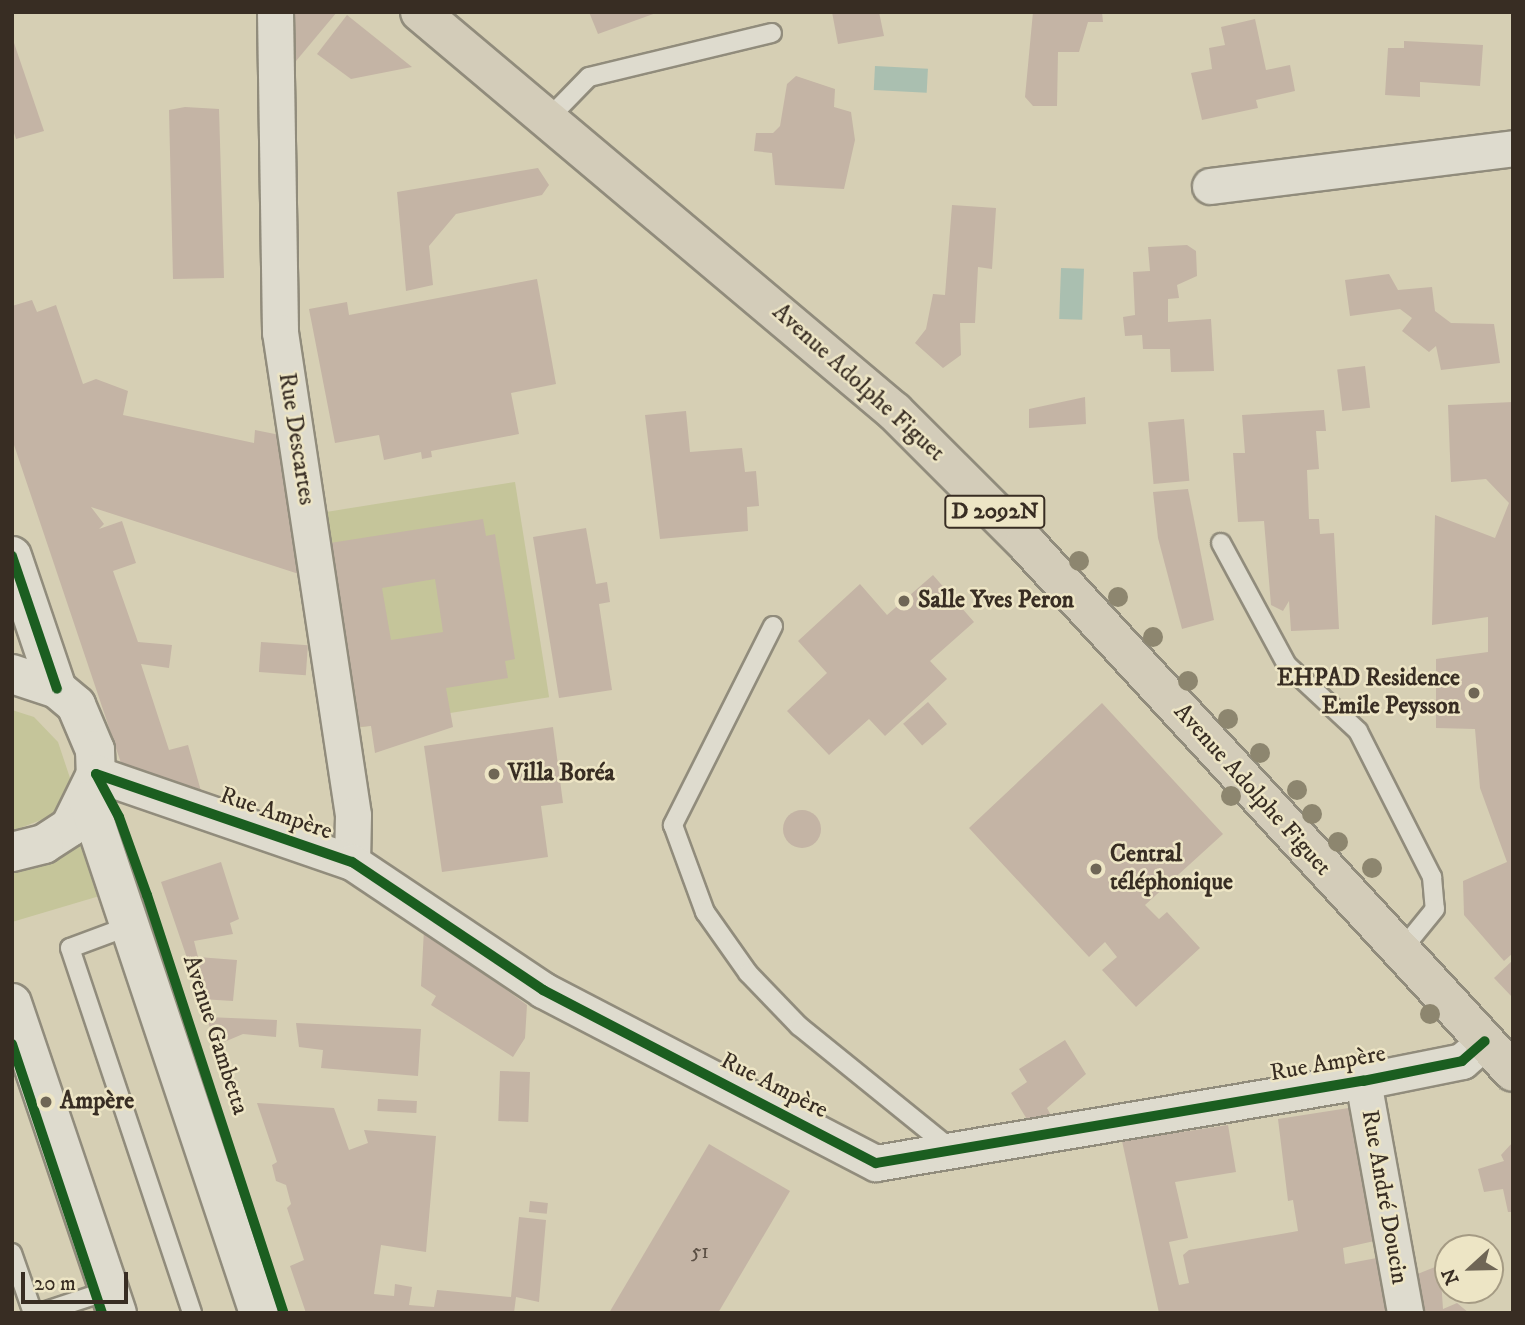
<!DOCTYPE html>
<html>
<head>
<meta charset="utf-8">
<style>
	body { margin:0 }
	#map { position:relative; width:1525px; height:1325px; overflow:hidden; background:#d6cfb4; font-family:"IM FELL DW Pica",serif }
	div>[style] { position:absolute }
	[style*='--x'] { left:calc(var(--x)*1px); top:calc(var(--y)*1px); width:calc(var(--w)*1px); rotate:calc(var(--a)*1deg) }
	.green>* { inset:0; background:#c5c59a; transform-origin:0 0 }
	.water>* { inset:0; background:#aabfb0; transform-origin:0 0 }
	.building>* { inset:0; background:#c4b4a5; transform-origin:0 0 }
	.round { border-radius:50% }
	.roads { filter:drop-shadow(2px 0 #918c7c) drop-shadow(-2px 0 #918c7c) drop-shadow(0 2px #918c7c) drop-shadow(0 -2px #918c7c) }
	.lane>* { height:18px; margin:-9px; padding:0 9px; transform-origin:9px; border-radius:9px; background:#dedbce }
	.street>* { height:35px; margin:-17.5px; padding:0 17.5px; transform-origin:17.5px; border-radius:17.5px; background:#dedbce }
	.secondary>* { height:38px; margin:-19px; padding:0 19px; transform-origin:19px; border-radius:19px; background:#dedbce }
	.primary>* { height:38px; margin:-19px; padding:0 19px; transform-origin:19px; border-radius:19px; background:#d3ccb9 }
	.cycleway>* { height:10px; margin:-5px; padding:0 5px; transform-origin:5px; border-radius:5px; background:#1b5e20 }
	.trees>* { width:20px; height:20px; margin:-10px; border-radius:50%; background:#8d866f }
	.dots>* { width:19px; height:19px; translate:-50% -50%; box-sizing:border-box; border:4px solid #ede5c5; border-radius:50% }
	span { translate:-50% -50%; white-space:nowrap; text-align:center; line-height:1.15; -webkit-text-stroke:5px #ede5c5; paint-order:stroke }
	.number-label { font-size:21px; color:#5b4f44 }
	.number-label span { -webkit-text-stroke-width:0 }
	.shield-label span { padding:2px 5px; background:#ede5c5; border:2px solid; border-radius:5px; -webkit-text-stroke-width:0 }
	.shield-label { font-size:23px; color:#382d23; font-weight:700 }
	.street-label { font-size:24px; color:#382d23 }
	.poi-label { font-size:24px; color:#382d23; font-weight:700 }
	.left { translate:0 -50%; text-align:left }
	.right { translate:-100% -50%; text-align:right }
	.frame { position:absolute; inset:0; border:14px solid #382d23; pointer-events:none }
	.north { position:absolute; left:1434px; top:1234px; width:70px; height:70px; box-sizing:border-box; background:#ede5c5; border:2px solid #a59b84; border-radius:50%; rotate:248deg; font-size:19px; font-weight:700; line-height:28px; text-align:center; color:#382d23 }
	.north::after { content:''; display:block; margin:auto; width:24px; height:32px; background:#6f6656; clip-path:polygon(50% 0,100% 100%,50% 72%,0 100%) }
	.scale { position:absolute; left:21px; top:1272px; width:107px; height:32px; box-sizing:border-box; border:4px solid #382d23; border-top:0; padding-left:9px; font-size:21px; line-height:24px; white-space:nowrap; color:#382d23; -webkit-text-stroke:5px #ede5c5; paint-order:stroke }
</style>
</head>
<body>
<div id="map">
	<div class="green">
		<i style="left:515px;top:482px;width:218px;height:191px;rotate:81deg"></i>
		<i style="clip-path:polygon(12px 710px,34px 717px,58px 742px,72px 784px,57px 814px,12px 831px)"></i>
		<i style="clip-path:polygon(85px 841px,113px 892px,12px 922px,12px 865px)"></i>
	</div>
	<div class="water">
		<i style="left:875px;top:66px;width:53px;height:24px;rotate:3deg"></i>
		<i style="left:1061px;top:268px;width:23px;height:51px;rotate:2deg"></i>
	</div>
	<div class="building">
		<i style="clip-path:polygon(289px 12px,337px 12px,286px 73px)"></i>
		<i style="clip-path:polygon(589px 12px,655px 12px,656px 13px,598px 34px)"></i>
		<i style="clip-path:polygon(832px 12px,879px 12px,884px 36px,838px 44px)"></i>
		<i style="clip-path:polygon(1033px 12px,1102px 12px,1103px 22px,1088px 22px,1079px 52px,1058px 52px,1057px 106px,1033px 106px,1025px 97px)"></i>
		<i style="clip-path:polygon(347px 15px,412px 67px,351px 79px,317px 54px)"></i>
		<i style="clip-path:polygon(1255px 19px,1266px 70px,1290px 65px,1295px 91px,1256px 100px,1258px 108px,1202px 120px,1191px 73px,1212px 69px,1209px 48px,1225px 45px,1221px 27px)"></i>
		<i style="clip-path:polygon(12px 37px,44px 131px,16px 139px,12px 127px)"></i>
		<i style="clip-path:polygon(1404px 41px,1483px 45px,1480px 86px,1420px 82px,1420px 97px,1385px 95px,1388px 48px,1404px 48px)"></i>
		<i style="clip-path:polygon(796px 76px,835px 89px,834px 107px,851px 112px,855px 140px,844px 189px,775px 185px,772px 153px,754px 151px,756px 133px,773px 133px,780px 126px,787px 84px)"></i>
		<i style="clip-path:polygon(185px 107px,219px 109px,224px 278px,173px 279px,169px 110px)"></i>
		<i style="clip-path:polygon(538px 168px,549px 185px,542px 195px,456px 214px,429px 246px,433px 285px,406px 291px,397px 192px)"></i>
		<i style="clip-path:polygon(952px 205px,996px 208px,992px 269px,978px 267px,975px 323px,960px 323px,961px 355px,943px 368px,915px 343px,926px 329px,933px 294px,945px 295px)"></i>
		<i style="clip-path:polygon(1187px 245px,1196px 251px,1197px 276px,1177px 285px,1179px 298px,1168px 299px,1168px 322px,1211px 319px,1214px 371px,1171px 372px,1170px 349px,1143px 349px,1142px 335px,1125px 336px,1123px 317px,1135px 315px,1133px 272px,1150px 271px,1148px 247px)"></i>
		<i style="clip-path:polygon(1389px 274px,1398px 290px,1432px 287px,1435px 311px,1451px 323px,1494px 324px,1500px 363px,1441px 370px,1436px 346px,1429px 352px,1402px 331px,1412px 318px,1400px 309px,1350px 316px,1345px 280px)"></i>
		<i style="clip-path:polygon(537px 279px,556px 384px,511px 393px,519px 434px,431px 451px,432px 457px,422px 459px,421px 452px,384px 460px,379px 435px,335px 443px,309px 309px,347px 302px,349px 315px)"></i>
		<i style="clip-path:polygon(32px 300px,37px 312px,56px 305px,83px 384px,96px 379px,128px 391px,123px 415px,254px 443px,255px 430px,285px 436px,302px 575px,91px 507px,104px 524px,99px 529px,122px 521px,136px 563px,113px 571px,138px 642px,172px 645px,169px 668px,141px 664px,169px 750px,188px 745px,201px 791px,122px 766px,12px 439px,12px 306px)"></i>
		<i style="left:1365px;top:366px;width:42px;height:28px;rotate:83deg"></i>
		<i style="clip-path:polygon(1085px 397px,1086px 424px,1029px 428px,1029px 409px)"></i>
		<i style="clip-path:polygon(1513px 402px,1513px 953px,1504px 961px,1464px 915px,1463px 881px,1507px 862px,1480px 788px,1475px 729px,1436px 728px,1436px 659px,1488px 652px,1488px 617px,1432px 625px,1435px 515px,1495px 538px,1509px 503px,1486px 479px,1451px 482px,1448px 405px)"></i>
		<i style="clip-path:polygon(1324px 410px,1326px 431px,1316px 431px,1319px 469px,1307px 470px,1309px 519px,1319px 519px,1320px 534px,1334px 533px,1339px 629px,1291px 631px,1289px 601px,1283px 611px,1271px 605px,1264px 521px,1238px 522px,1233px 453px,1245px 453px,1242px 415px)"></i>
		<i style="clip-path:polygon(686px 411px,690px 452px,742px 448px,745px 472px,756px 471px,759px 506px,747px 507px,748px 531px,660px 539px,645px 415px)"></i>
		<i style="left:1184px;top:419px;width:62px;height:36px;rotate:85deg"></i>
		<i style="clip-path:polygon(1188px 489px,1214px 620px,1182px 629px,1158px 538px,1153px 492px)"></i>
		<i style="clip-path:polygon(evenodd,483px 519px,486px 536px,495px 534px,515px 659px,505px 661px,508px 678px,446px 688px,453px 727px,375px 753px,371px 726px,359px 727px,330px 543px,483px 519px,435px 579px,443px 632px,391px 640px,382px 588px,435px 579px)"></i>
		<i style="clip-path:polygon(586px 528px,596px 584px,607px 582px,610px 602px,599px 604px,612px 690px,559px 698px,533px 537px)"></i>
		<i style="clip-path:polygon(933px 575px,974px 622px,930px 661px,947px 679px,885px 736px,869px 719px,829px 755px,787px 711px,827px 673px,798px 641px,860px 584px,887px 615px)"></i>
		<i style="left:261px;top:642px;width:47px;height:30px;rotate:4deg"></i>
		<i style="left:928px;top:702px;width:29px;height:33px;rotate:49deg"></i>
		<i style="clip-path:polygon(1102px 703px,1223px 834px,1145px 905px,1159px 919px,1167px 912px,1200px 948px,1136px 1007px,1102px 970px,1117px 957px,1105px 942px,1089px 957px,969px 828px)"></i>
		<i style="clip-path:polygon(553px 727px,563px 803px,541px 806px,548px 857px,442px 872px,424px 746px)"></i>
		<i class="round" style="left:783px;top:810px;width:38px;height:38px"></i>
		<i style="clip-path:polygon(221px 862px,239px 919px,230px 923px,233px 934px,194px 941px,198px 957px,237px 960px,233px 1001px,201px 999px,161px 882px)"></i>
		<i style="clip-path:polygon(424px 929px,527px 1005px,525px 1038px,513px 1057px,431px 1005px,436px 996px,421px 986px)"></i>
		<i style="clip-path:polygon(1513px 960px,1513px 998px,1494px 978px)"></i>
		<i style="clip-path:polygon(206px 1017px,277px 1020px,276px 1037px,243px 1034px,217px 1045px)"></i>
		<i style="clip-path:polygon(296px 1023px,421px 1029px,418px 1076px,321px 1068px,323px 1050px,299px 1047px)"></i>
		<i style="clip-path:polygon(1065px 1040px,1086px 1074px,1047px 1108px,1053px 1119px,1028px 1121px,1011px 1093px,1027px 1082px,1019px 1069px)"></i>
		<i style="left:500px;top:1071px;width:30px;height:50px;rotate:2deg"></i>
		<i style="left:378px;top:1099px;width:39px;height:12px;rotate:3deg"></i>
		<i style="clip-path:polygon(257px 1103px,334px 1108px,349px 1150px,368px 1143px,364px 1130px,436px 1136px,426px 1252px,381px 1245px,374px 1294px,394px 1296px,395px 1284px,412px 1287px,409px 1305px,434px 1307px,437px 1290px,511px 1297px,519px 1217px,546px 1220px,539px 1302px,516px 1297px,514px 1313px,306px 1313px,290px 1266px,304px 1260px,287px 1208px,291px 1204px,286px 1185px,276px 1181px,272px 1165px,277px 1162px)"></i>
		<i style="clip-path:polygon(1355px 1107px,1379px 1240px,1343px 1248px,1345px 1264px,1382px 1257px,1392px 1313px,1159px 1313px,1122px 1141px,1228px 1125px,1236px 1172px,1175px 1182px,1188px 1238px,1169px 1242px,1179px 1285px,1189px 1283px,1183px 1255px,1189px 1250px,1298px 1231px,1293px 1200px,1288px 1201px,1278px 1119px)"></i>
		<i style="clip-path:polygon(1513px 1142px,1513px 1212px,1508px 1212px,1503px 1189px,1484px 1192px,1478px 1169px,1504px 1161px,1501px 1155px)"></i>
		<i style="clip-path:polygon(709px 1144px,790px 1191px,718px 1313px,609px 1313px)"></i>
		<i style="left:530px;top:1201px;width:18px;height:11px;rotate:6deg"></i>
		<i style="clip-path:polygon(1440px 1265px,1443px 1309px,1457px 1303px,1469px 1313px,1409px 1313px,1415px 1275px)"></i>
	</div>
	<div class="roads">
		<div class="lane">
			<i style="--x:547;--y:120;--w:60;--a:-45.7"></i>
			<i style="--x:589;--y:77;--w:188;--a:-13.5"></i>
			<i style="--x:1221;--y:543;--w:139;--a:61.6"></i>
			<i style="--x:1287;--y:665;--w:97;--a:42.9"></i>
			<i style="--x:1358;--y:731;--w:164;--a:63.1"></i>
			<i style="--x:1432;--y:877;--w:32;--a:85"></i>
			<i style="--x:1435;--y:909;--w:55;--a:129.1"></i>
			<i style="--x:773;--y:626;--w:223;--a:116.7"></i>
			<i style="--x:673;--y:825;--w:93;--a:69.8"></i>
			<i style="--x:705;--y:912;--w:75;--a:54.8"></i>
			<i style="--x:748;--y:973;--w:74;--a:46.1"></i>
			<i style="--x:799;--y:1026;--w:191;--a:39"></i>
			<i style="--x:132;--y:925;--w:66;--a:159.6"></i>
			<i style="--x:70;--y:948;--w:385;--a:71.5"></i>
			<i style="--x:12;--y:1253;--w:64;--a:70.7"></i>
			<i style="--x:40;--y:1313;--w:74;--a:-18.2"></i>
		</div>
		<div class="street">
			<i style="--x:275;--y:12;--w:320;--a:89.1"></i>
			<i style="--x:280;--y:332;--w:488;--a:81.4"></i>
			<i style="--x:353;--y:815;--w:47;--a:91.2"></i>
			<i style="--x:1210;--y:186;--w:305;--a:-7.1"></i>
			<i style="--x:96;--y:774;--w:271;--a:19"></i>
			<i style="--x:352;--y:862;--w:230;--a:33.8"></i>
			<i style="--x:543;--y:990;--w:375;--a:27.5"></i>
			<i style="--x:876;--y:1163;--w:494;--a:-9.6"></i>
			<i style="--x:1363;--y:1081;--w:101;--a:-11.4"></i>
			<i style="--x:1462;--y:1061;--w:30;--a:-41"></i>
			<i style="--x:1363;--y:1081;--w:236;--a:79.7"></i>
		</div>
		<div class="secondary">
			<i style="--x:12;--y:556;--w:140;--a:71.3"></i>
			<i style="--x:12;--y:674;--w:47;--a:18.4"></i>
			<i style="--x:57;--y:689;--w:25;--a:40"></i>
			<i style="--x:76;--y:705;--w:49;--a:67.1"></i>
			<i style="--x:95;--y:750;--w:24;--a:88"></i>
			<i style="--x:96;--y:774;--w:59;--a:116.1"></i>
			<i style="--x:70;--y:827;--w:31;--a:147"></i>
			<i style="--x:44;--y:844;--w:33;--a:166"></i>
			<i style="--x:88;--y:801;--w:540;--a:71.53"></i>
			<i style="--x:12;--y:1003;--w:327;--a:71.3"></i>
		</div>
		<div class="primary">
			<i style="--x:420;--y:12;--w:621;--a:40.1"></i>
			<i style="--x:895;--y:412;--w:184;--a:45"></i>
			<i style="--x:1025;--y:542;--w:720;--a:47.36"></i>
		</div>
	</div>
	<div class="cycleway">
		<i style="--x:12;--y:556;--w:140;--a:71.3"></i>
		<i style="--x:96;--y:774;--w:271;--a:19"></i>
		<i style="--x:352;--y:862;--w:230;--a:33.8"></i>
		<i style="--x:543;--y:990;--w:375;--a:27.5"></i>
		<i style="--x:876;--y:1163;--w:494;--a:-9.6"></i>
		<i style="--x:1363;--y:1081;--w:101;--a:-11.4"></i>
		<i style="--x:1462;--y:1061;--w:30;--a:-41"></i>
		<i style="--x:96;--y:774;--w:49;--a:61.9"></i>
		<i style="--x:119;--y:817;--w:83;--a:70.3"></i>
		<i style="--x:147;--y:895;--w:440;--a:71.9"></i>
		<i style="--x:12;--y:1044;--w:284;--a:71.5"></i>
	</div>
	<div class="trees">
		<i style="left:1079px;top:561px"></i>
		<i style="left:1118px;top:597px"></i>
		<i style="left:1153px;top:637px"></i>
		<i style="left:1188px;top:681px"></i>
		<i style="left:1228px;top:719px"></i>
		<i style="left:1260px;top:753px"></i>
		<i style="left:1297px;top:790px"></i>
		<i style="left:1231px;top:796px"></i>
		<i style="left:1312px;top:814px"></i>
		<i style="left:1338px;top:842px"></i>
		<i style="left:1372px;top:868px"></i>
		<i style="left:1430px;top:1014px"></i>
	</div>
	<div class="dots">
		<i style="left:904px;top:601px;background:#6f6656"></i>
		<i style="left:1474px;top:693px;background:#6f6656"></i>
		<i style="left:494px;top:774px;background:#6f6656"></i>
		<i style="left:1096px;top:869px;background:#6f6656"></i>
		<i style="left:46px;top:1102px;background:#6f6656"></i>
	</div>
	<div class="number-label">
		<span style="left:700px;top:1252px">51</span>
	</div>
	<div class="shield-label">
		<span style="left:995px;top:512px">D 2092N</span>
	</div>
	<div class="street-label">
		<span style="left:858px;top:383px;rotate:42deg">Avenue Adolphe Figuet</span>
		<span style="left:296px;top:439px;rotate:81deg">Rue Descartes</span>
		<span style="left:1252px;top:790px;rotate:48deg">Avenue Adolphe Figuet</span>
		<span style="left:276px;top:814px;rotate:19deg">Rue Ampère</span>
		<span style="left:215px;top:1035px;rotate:72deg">Avenue Gambetta</span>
		<span style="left:1328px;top:1064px;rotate:-10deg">Rue Ampère</span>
		<span style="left:774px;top:1086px;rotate:27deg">Rue Ampère</span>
		<span style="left:1384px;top:1197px;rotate:80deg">Rue André Doucin</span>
	</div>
	<div class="poi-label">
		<span class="left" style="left:918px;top:601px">Salle Yves Peron</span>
		<span class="right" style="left:1460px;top:693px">EHPAD Residence<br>Emile Peysson</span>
		<span class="left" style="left:508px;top:774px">Villa Boréa</span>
		<span class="left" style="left:1110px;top:869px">Central<br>téléphonique</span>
		<span class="left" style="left:60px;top:1102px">Ampère</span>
	</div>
	<div class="frame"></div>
	<div class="north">N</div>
	<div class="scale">20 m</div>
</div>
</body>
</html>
